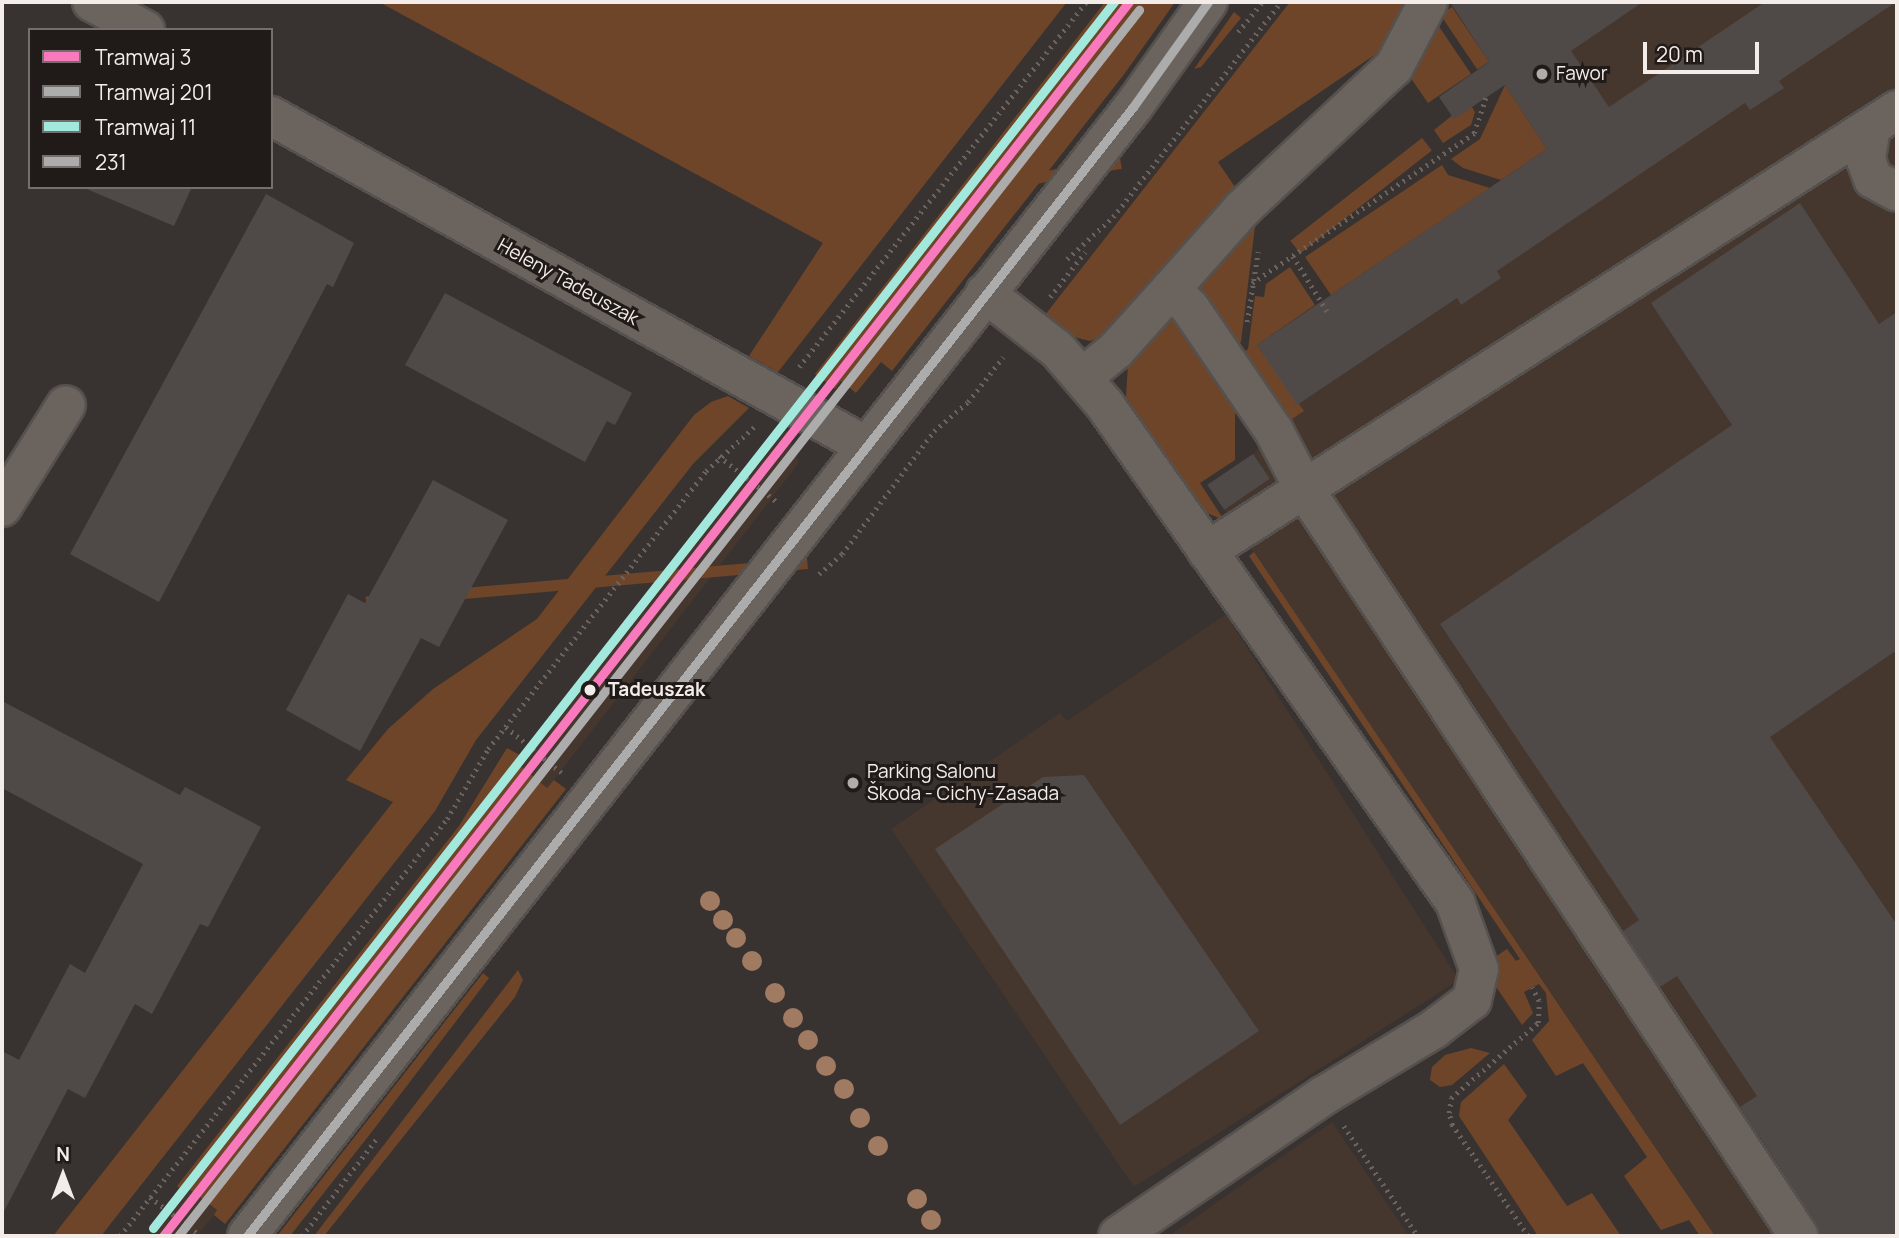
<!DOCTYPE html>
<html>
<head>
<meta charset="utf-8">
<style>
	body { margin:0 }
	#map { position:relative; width:1899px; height:1238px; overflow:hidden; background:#383330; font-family:Manrope,sans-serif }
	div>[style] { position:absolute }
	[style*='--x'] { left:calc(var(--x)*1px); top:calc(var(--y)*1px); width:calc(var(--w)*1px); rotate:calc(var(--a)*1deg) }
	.built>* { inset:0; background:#45362e }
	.green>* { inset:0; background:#6f452a; transform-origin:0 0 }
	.building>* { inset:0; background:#4f4a48; transform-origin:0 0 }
	.path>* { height:4.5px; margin-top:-2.25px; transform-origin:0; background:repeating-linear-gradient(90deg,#6a6360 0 2px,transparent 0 7px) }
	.roads { filter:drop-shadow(2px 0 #55514e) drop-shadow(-2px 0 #55514e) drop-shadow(0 2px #55514e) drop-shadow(0 -2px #55514e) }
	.minor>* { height:38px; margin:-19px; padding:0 19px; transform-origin:19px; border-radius:19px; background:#6b635d }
	.bus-1>* { height:9px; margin:-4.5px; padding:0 4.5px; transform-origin:4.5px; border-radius:4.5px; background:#acacac }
	.tram-1>* { height:9px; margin:-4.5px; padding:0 4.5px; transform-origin:4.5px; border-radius:4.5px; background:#f87abd }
	.tram-2>* { height:9px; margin:-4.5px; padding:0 4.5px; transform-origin:4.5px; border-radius:4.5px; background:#acacac }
	.tram-3>* { height:9px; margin:-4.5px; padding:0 4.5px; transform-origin:4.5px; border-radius:4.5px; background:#a2e8dd }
	.trees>* { width:20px; height:20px; margin:-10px; border-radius:50%; background:#a17a62 }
	.dots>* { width:19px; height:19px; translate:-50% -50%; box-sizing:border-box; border:4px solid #201b18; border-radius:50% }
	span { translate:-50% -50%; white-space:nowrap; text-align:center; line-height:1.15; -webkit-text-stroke:6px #201b18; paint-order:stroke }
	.poi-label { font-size:19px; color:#f3ece8 }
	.left { translate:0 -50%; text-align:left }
	.street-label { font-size:19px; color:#f3ece8 }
	.stop-label { font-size:19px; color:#f3ece8; font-weight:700 }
	.frame { position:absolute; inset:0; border:4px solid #f3ece8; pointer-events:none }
	.legend { position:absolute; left:28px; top:28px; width:245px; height:161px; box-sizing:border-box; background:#201b18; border:2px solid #746f6b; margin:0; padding:9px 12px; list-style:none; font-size:21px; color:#f3ece8 }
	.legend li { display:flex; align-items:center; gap:14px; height:35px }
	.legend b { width:35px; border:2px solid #746f6b }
	.north { position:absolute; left:28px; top:1140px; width:70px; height:70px; -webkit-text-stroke:5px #201b18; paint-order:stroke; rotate:0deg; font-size:19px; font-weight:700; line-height:28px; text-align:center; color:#f3ece8 }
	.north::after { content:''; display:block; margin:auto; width:24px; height:32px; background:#f3ece8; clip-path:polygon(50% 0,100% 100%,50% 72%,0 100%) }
	.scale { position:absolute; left:1643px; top:42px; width:116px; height:32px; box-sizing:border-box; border:4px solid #f3ece8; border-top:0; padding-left:9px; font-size:21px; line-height:24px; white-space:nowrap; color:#f3ece8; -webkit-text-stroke:5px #201b18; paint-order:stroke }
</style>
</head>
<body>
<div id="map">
	<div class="built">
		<i style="clip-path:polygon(1449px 2px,1897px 2px,1897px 1236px,1715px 1236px,1208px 485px,1253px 455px,1266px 436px,1257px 345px,1547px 149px)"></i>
		<i style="clip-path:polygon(786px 430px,799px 463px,547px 789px,519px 765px)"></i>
		<i style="clip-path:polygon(1226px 614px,1459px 980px,1134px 1187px,891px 829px,1060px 713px,1067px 721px)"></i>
		<i style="clip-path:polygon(1332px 1122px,1409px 1236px,1169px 1236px,1277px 1160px)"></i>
		<i style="clip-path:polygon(189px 1189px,217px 1211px,197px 1236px,160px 1236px,155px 1232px)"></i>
	</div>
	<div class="green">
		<i style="clip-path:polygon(379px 2px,1067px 2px,778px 372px,749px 356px,823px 243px)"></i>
		<i style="clip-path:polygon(1105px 2px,1175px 2px,1125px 73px,892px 371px,881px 362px,856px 393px,841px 381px,835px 389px,815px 374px)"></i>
		<i style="clip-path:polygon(1290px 2px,1406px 2px,1389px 45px,1218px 162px,1235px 187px,1104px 336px,1090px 341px,1070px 336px,1045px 315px)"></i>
		<i style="left:1452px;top:7px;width:66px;height:14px;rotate:56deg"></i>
		<i style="clip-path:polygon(1234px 12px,1241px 18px,1201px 67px,1194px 69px)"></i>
		<i style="clip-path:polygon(1434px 19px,1471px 74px,1428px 103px,1406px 71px)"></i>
		<i style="clip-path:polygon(1505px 85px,1547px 149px,1501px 180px,1463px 168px,1451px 159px,1480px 139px)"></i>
		<i style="clip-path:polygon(1469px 102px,1475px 112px,1471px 125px,1443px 143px,1434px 130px)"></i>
		<i style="left:1422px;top:138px;width:16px;height:167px;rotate:52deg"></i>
		<i style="left:1120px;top:158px;width:11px;height:118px;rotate:80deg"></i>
		<i style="clip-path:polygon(1442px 165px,1448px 175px,1490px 188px,1331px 295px,1305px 257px)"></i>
		<i style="clip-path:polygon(1256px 218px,1241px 342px,1231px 349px,1199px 291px,1200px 283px)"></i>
		<i style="clip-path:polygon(1290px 267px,1315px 305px,1257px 345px,1304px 411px,1283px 425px,1237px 357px,1248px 349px,1255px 296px,1264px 297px,1266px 284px)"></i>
		<i style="clip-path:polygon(1176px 316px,1235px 408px,1235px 460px,1200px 483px,1224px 520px,1202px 511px,1126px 397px,1128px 363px,1169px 317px)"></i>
		<i style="clip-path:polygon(728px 396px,749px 408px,693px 464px,476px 740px,435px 811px,101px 1236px,53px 1236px,393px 802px,346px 780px,388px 729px,433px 689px,537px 619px,694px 415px,711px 402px)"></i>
		<i style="clip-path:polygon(1254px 552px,1575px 1029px,1715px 1236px,1700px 1236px,1689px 1220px,1661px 1230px,1624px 1176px,1647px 1157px,1583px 1063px,1556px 1076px,1532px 1040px,1549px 1021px,1546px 993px,1539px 984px,1524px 992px,1533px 1013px,1522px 1025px,1482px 966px,1507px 949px,1516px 961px,1520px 959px,1249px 556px)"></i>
		<i style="left:807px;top:558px;width:11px;height:443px;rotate:85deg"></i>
		<i style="clip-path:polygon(507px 748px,525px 758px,520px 766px,547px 788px,554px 780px,566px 789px,225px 1224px,214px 1215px,217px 1210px,189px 1189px,185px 1193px,177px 1186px,459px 826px)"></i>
		<i style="clip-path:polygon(518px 970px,523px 980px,515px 997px,324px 1236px,314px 1236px)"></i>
		<i style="clip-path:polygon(483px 973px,489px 978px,374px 1129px,290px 1236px,277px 1236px)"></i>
		<i style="clip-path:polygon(1471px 1048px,1490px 1053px,1452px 1085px,1440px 1087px,1430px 1080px,1432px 1067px,1445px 1055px)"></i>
		<i style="clip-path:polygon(1504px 1064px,1527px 1096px,1508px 1120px,1567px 1206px,1592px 1193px,1621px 1236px,1538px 1236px,1459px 1116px,1461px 1102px)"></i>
	</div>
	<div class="building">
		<i style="clip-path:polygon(1450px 2px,1643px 2px,1571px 51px,1609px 107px,1765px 2px,1896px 2px,1779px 81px,1784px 88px,1750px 110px,1745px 103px,1497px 271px,1501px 278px,1461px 305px,1457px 298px,1297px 405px,1257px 345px,1547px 149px,1505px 85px,1454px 119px,1439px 97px,1489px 62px)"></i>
		<i style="clip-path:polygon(82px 187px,192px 187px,174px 226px)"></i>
		<i style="clip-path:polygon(266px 194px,354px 243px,333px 287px,327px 284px,159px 602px,70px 554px)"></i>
		<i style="clip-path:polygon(1800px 203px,1879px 324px,1897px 312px,1897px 650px,1770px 737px,1897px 925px,1897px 1236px,1821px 1236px,1817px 1224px,1740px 1107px,1757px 1096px,1677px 976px,1660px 987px,1623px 931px,1639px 920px,1440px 624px,1732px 425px,1651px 303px)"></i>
		<i style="clip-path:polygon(445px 293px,632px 393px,615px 425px,607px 421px,585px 462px,405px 365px)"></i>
		<i style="left:1253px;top:454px;width:30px;height:55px;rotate:56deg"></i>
		<i style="clip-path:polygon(433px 480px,508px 520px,439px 647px,421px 638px,360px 751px,286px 710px,348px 594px,365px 603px)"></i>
		<i style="clip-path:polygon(2px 701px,180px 795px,185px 787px,261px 827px,208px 927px,200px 924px,152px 1014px,135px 1004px,85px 1098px,68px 1089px,2px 1215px,2px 1051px,19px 1060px,70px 964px,85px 973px,143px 864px,2px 788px)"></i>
		<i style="clip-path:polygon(1084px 775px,1259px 1031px,1120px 1125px,935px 849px,1043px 777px)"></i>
	</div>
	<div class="path">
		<i style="--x:1238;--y:32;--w:38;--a:-51"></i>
		<i style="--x:1293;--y:256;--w:65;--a:58.3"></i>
		<i style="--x:1067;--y:259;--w:62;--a:-42.4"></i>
		<i style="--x:1113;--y:217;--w:273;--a:-52"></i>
		<i style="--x:1252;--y:283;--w:268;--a:-34"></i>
		<i style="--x:1474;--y:133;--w:41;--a:-71.6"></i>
		<i style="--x:1050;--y:297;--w:57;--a:-52.1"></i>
		<i style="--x:1247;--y:322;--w:71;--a:-81.1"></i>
		<i style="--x:799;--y:367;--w:464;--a:-51.8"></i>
		<i style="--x:719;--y:456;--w:73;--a:38.3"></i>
		<i style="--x:819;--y:574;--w:30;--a:-41"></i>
		<i style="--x:842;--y:554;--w:154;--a:-53.2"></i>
		<i style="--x:934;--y:431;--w:45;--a:-40.5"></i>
		<i style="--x:968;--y:402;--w:57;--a:-52.1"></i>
		<i style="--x:506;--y:727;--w:72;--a:39.4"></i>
		<i style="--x:1344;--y:1126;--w:133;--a:56.1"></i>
		<i style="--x:150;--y:1197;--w:64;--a:37.4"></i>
		<i style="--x:120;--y:1236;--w:530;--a:-51.9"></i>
		<i style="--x:447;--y:819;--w:81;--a:-59.6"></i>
		<i style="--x:488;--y:749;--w:353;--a:-51.9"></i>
		<i style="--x:706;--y:471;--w:65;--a:-42.5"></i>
		<i style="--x:302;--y:1236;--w:125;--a:-52.5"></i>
		<i style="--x:1528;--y:1236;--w:135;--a:-124.4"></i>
		<i style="--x:1452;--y:1125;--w:12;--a:-104"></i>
		<i style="--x:1449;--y:1113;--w:15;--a:-82"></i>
		<i style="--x:1451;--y:1098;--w:115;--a:-40.8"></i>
		<i style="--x:1538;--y:1023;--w:22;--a:-87"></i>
		<i style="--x:1539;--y:1001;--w:15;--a:-118"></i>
	</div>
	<div class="roads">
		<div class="minor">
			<i style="--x:92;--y:2;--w:60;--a:27.8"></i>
			<i style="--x:271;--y:116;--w:680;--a:29.01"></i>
			<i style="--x:1871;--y:127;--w:33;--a:99"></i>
			<i style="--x:1866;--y:160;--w:20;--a:70"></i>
			<i style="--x:1873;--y:179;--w:27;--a:28"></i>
			<i style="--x:1171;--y:289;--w:107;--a:-48.4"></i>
			<i style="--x:1242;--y:209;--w:208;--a:-43.1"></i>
			<i style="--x:1394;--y:67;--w:73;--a:-62.4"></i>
			<i style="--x:985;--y:293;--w:91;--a:37.9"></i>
			<i style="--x:1057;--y:349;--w:74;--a:49.4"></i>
			<i style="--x:1105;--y:405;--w:608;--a:54.85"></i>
			<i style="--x:1455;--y:902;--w:71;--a:70.3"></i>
			<i style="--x:1479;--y:969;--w:32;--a:103"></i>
			<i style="--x:1472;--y:1000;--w:48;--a:142.7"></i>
			<i style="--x:1434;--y:1029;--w:130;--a:148.9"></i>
			<i style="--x:1323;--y:1096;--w:248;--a:145.7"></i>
			<i style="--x:1083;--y:377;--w:43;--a:-39.3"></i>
			<i style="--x:1116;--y:350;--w:82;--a:-48"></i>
			<i style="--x:1171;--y:289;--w:27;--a:45"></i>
			<i style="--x:1190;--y:308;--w:149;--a:55.7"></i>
			<i style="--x:1274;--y:431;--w:63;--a:62.6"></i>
			<i style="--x:1303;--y:487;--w:898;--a:56.49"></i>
			<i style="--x:2;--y:507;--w:120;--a:-57.9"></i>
			<i style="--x:1207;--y:551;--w:819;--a:-32.58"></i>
			<i style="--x:247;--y:1236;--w:1435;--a:-51.88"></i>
			<i style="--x:1133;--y:107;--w:129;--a:-54.5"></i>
		</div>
	</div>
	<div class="bus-1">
		<i style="--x:247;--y:1236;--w:1435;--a:-51.88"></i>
		<i style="--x:1133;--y:107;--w:129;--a:-54.5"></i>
	</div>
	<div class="tram-1">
		<i style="--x:163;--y:1236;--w:1567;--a:-51.95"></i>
	</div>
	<div class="tram-2">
		<i style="--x:178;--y:1236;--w:1558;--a:-51.91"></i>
	</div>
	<div class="tram-3">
		<i style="--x:153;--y:1228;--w:1558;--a:-51.91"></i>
	</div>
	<div class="trees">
		<i style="left:710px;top:901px"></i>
		<i style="left:723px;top:920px"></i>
		<i style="left:736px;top:938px"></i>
		<i style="left:752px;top:961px"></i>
		<i style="left:775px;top:993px"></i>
		<i style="left:793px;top:1018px"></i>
		<i style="left:808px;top:1040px"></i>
		<i style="left:826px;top:1066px"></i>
		<i style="left:844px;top:1089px"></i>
		<i style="left:860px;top:1118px"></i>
		<i style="left:878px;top:1146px"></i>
		<i style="left:917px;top:1199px"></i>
		<i style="left:931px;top:1220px"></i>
	</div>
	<div class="dots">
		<i style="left:1542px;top:74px;background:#b2aba8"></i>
		<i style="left:590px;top:690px;background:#f3ece8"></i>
		<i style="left:853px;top:783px;background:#b2aba8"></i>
	</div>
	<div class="poi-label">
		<span class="left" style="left:1556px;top:74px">Fawor</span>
		<span class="left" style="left:867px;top:783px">Parking Salonu<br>Škoda - Cichy-Zasada</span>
	</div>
	<div class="street-label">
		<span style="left:568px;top:282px;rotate:29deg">Heleny Tadeuszak</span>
	</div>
	<div class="stop-label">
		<span class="left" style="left:608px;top:690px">Tadeuszak</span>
	</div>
	<div class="frame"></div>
	<ul class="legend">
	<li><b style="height:9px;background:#f87abd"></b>Tramwaj 3</li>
	<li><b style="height:9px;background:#acacac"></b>Tramwaj 201</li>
	<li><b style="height:9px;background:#a2e8dd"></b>Tramwaj 11</li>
	<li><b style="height:9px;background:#acacac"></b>231</li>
	</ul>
	<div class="north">N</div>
	<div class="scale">20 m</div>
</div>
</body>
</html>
